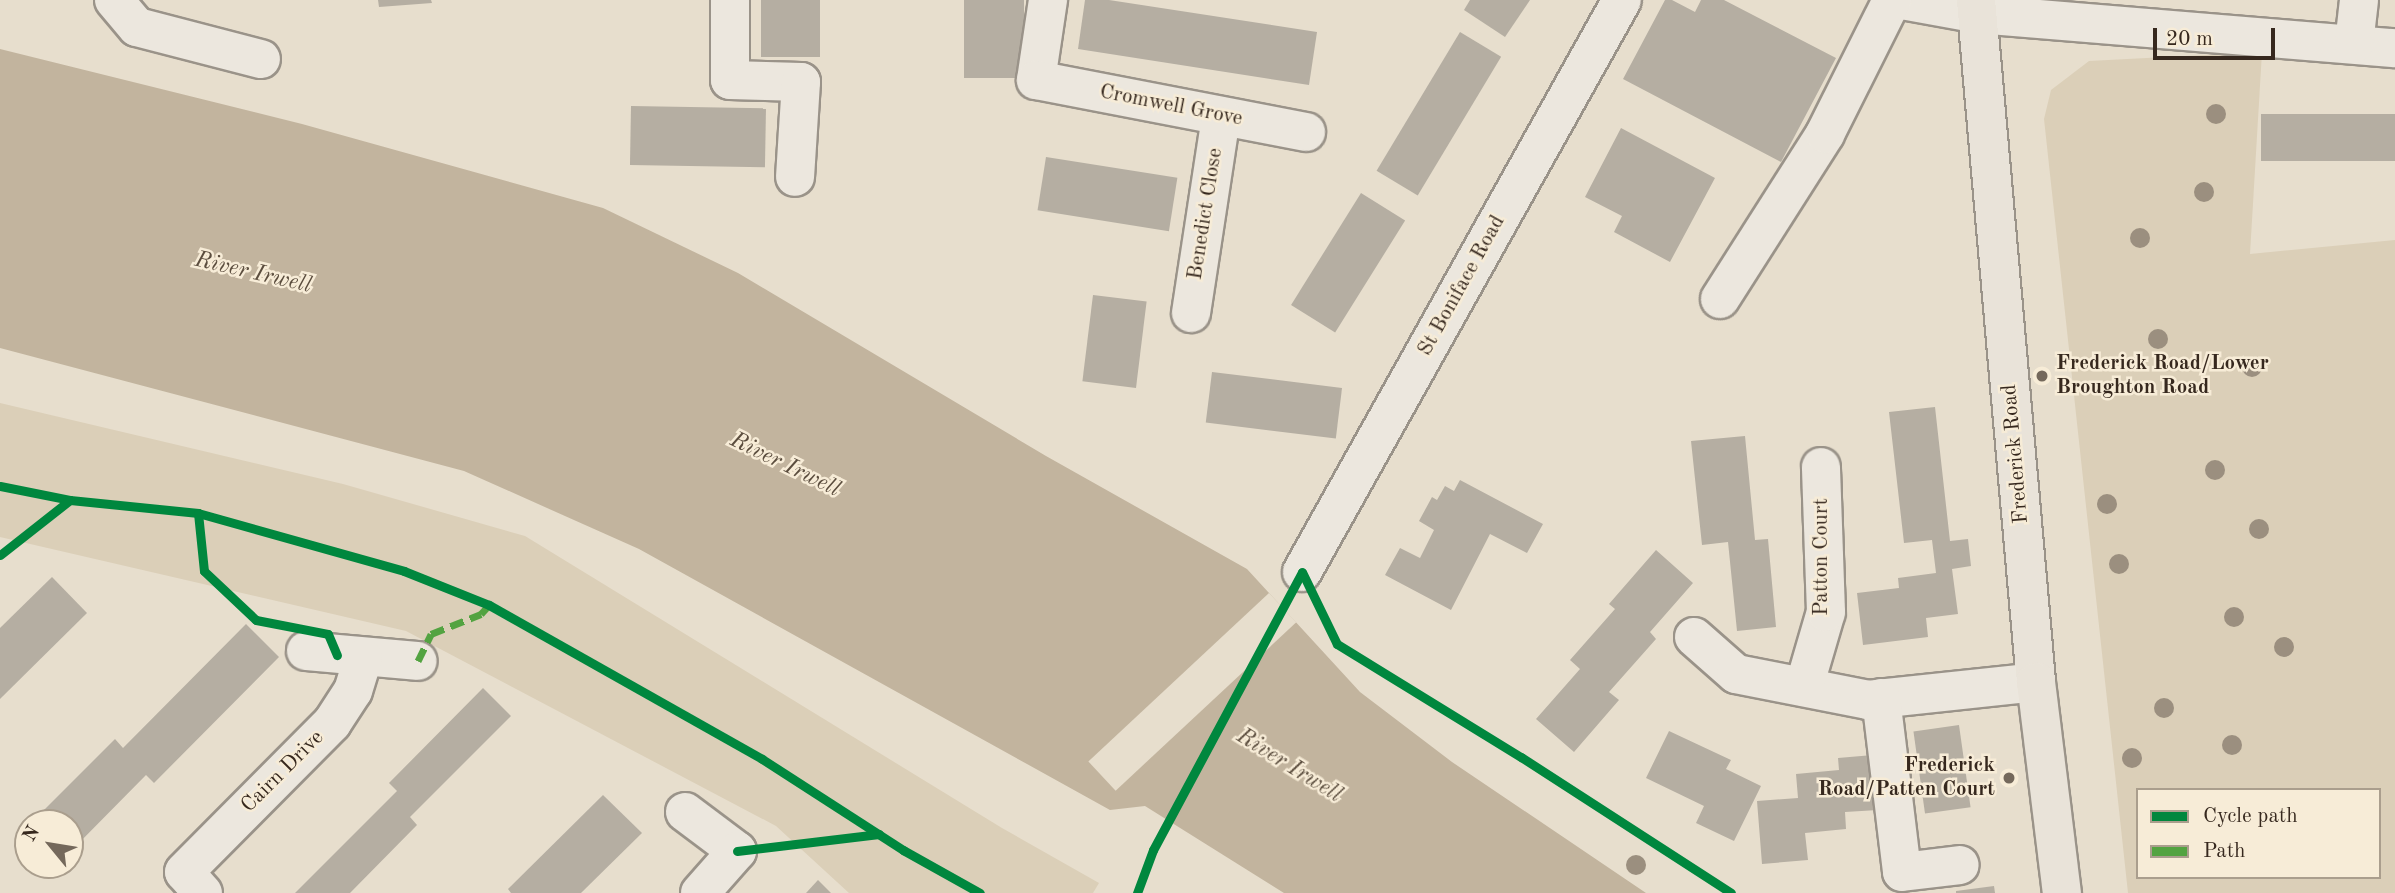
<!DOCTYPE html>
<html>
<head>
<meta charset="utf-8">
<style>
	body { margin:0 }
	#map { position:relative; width:2395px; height:893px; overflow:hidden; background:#e7decd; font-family:"Old Standard TT",serif }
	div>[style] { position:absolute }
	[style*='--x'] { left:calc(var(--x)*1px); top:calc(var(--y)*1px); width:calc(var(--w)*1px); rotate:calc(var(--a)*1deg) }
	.green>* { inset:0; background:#dbcfb8 }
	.water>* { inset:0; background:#c2b49e }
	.pier>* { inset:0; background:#e7decd; transform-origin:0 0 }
	.building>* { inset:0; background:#b5aea2; transform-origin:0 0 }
	.roads { filter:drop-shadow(2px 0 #9a9389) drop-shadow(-2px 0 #9a9389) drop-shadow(0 2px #9a9389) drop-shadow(0 -2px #9a9389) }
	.minor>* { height:38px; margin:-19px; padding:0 19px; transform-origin:19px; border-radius:19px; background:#ece7de }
	.major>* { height:38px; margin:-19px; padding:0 19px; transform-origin:19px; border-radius:19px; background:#e9e3d9 }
	.quiet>* { height:7px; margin-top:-3.5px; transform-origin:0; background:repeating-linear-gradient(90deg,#53a341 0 14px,transparent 0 21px) }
	.cycleway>* { height:9px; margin:-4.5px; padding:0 4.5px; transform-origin:4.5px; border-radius:4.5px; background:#00873e }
	.trees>* { width:20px; height:20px; margin:-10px; border-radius:50%; background:#9b8f7f }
	.dots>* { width:19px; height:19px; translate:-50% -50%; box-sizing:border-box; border:4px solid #f7ecd7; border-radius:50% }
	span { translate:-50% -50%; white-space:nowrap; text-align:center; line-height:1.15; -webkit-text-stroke:5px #f7ecd7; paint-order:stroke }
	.street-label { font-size:21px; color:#36281e }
	.poi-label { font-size:21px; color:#36281e; font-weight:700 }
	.left { translate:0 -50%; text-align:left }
	.right { translate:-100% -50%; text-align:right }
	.water-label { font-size:23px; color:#5b4d3e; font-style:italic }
	.legend { position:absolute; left:2136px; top:788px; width:245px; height:91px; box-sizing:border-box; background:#f7ecd7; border:2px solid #aa9e8d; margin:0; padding:9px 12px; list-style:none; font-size:21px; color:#36281e }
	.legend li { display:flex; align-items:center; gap:14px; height:35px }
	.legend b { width:35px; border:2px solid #aa9e8d }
	.north { position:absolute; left:14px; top:809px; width:70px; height:70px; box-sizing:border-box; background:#f7ecd7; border:2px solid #aa9e8d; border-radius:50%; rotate:300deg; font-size:19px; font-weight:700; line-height:28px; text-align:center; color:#36281e }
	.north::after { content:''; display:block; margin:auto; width:24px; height:32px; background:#74685b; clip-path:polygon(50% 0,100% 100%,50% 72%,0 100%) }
	.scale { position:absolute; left:2153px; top:28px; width:122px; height:32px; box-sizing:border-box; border:4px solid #36281e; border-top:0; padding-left:9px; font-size:21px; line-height:24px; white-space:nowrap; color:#36281e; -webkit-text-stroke:5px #f7ecd7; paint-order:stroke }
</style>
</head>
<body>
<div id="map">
	<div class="green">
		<i style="clip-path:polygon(evenodd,2262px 52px,2250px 254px,2395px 240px,2395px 893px,2128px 893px,2044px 119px,2051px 90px,2089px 61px,2262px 52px,2138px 790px,2379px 790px,2379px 877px,2138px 877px,2138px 790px)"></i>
		<i style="clip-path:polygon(0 403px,343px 484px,525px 536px,1002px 828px,1099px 883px,1093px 893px,849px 893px,776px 826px,406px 631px,0 537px)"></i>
	</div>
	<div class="water">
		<i style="clip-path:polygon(0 49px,302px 124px,603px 208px,738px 273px,1046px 456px,1247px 569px,1360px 692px,1452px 762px,1646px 893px,1284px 893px,1145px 806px,1110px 810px,639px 549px,464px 471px,0 348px)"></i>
	</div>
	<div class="pier">
		<i style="left:1269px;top:593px;width:40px;height:247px;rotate:47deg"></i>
	</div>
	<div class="building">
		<i style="clip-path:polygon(378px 0,431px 0,432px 3px,379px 7px)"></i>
		<i style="left:761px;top:0;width:59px;height:57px"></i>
		<i style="left:964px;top:0;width:60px;height:78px"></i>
		<i style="clip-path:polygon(1085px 0,1109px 0,1317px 32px,1309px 85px,1078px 49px)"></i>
		<i style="clip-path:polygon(1470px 0,1530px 0,1505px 37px,1464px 10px)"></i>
		<i style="clip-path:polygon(1665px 0,1672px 0,1695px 12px,1701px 0,1724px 0,1836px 58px,1781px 162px,1623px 79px)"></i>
		<i style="left:1460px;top:32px;width:48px;height:162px;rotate:31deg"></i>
		<i style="left:631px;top:106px;width:135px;height:59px;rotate:1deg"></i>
		<i style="left:2395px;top:114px;width:47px;height:134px;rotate:90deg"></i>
		<i style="clip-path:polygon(1621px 128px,1715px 178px,1670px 262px,1614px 232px,1622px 216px,1585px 197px)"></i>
		<i style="left:1046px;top:157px;width:133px;height:54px;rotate:9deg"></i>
		<i style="left:1361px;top:193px;width:52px;height:132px;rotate:32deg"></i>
		<i style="left:1093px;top:295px;width:54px;height:87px;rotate:7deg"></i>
		<i style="left:1212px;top:372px;width:131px;height:51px;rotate:7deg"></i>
		<i style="clip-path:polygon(1935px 407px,1950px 541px,1968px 539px,1971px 566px,1952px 569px,1958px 614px,1926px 618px,1928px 637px,1863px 645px,1857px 593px,1899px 588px,1898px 578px,1936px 573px,1932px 540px,1904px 543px,1889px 412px)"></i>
		<i style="clip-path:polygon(1745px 436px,1755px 540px,1768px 539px,1776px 627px,1737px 631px,1728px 542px,1702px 545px,1691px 441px)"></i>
		<i style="clip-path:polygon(1460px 480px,1543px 524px,1527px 553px,1490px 534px,1451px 610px,1385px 575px,1400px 548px,1420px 558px,1434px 530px,1419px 521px,1432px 497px,1437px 500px,1445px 486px,1454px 491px)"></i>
		<i style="clip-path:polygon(1656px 550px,1693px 583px,1650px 632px,1656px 639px,1609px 692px,1619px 700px,1574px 752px,1536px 719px,1580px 669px,1570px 660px,1615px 609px,1609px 604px)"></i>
		<i style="clip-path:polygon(52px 577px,87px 613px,0 699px,0 628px)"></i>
		<i style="clip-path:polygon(246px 624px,279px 657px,154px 783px,146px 775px,70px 852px,70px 823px,31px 823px,115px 739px,123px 748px)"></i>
		<i style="clip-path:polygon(483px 688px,511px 716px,410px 817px,417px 825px,350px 893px,295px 893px,397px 791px,389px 783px)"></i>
		<i style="left:1959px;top:725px;width:83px;height:46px;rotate:82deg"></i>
		<i style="clip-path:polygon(1669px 731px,1731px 760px,1726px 769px,1761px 786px,1734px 841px,1696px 823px,1704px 806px,1646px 778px)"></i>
		<i style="clip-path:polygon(1873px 755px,1878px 810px,1845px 812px,1846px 829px,1805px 833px,1808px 860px,1762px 864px,1757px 801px,1798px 798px,1796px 774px,1839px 770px,1838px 758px)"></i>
		<i style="clip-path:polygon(603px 795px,642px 833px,581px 893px,511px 893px,508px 889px)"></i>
		<i style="clip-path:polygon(28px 826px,28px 847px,17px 837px)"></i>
		<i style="clip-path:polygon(818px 880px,831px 893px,806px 893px)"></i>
		<i style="clip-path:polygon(1994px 886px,1995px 893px,1956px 893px,1956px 891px)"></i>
	</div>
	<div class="roads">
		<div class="minor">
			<i style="--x:114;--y:0;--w:35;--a:50"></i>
			<i style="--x:137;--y:27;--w:128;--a:14.5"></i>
			<i style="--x:730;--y:0;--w:80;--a:90"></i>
			<i style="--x:730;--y:80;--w:71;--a:1.6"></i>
			<i style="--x:801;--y:82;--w:95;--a:93.6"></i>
			<i style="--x:1048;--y:0;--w:81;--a:98.5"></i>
			<i style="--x:1036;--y:80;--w:275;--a:10.9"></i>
			<i style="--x:1902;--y:0;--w:77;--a:10.4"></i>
			<i style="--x:1978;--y:14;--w:418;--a:4.7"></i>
			<i style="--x:2354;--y:44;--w:44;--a:-83.5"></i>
			<i style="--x:1720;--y:299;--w:196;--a:-57.5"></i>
			<i style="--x:1825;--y:134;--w:150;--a:-63.4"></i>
			<i style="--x:1191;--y:313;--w:199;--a:-81.3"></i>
			<i style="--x:1302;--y:572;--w:655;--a:-60.78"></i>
			<i style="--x:1694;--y:637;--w:56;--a:41.4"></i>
			<i style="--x:1736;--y:674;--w:135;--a:11.1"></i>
			<i style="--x:1868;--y:700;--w:169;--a:-6.1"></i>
			<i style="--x:306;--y:651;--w:112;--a:5.1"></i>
			<i style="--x:1804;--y:687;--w:78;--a:-73.7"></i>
			<i style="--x:1826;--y:612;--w:145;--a:-92"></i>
			<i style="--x:1881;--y:698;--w:175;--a:83.1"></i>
			<i style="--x:1902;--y:872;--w:58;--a:-6.9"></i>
			<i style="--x:685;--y:812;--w:65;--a:36.9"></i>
			<i style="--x:737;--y:851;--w:56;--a:131.4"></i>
			<i style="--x:203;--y:893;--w:28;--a:-132"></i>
			<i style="--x:184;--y:872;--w:210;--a:-45.2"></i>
			<i style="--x:332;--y:723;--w:38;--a:-57"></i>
			<i style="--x:353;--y:691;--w:34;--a:-73"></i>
		</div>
		<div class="major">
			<i style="--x:1976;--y:0;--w:685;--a:84.97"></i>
			<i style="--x:2036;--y:682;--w:213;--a:83"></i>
		</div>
	</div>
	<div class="quiet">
		<i style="--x:418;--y:661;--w:30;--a:-64"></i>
		<i style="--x:431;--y:634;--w:54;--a:-21.8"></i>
		<i style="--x:481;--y:614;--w:12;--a:-48"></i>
	</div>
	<div class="cycleway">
		<i style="--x:0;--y:486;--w:71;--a:11.3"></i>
		<i style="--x:70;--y:500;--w:129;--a:5.8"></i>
		<i style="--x:198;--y:513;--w:214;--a:15.7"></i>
		<i style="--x:404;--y:571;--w:92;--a:21.8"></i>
		<i style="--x:489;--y:605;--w:313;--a:29.4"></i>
		<i style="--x:762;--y:759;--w:168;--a:32.8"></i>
		<i style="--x:903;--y:850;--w:88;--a:29.2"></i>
		<i style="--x:198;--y:513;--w:58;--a:84.1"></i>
		<i style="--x:204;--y:571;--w:71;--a:43.3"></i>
		<i style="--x:256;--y:620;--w:73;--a:11"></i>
		<i style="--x:328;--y:634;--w:23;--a:67"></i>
		<i style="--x:0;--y:555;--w:89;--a:-38.2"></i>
		<i style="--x:1302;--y:572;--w:80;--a:64.1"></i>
		<i style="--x:1337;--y:644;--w:216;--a:31.6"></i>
		<i style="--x:1521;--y:757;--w:250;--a:32.9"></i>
		<i style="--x:737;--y:851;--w:143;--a:-6.8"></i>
		<i style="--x:1137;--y:893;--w:46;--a:-69.6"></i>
		<i style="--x:1153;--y:850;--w:315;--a:-61.8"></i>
	</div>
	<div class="trees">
		<i style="left:2216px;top:114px"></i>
		<i style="left:2204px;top:192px"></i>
		<i style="left:2140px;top:238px"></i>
		<i style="left:2158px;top:339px"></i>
		<i style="left:2252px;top:367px"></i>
		<i style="left:2215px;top:470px"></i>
		<i style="left:2107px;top:504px"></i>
		<i style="left:2259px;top:529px"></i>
		<i style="left:2119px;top:564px"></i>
		<i style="left:2234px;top:617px"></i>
		<i style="left:2284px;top:647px"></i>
		<i style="left:2164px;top:708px"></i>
		<i style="left:2232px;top:745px"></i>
		<i style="left:2132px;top:758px"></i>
		<i style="left:1636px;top:865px"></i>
	</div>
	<div class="dots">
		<i style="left:2042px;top:376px;background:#74685b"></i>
		<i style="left:2009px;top:778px;background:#74685b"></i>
	</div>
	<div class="street-label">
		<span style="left:1171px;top:106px;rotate:11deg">Cromwell Grove</span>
		<span style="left:1206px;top:214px;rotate:-81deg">Benedict Close</span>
		<span style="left:1462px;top:286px;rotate:-61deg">St Boniface Road</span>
		<span style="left:2016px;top:454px;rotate:-95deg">Frederick Road</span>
		<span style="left:1822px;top:557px;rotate:-90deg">Patton Court</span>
		<span style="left:283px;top:772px;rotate:-45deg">Cairn Drive</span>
	</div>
	<div class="poi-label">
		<span class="left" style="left:2056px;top:376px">Frederick Road/Lower<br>Broughton Road</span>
		<span class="right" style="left:1995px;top:778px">Frederick<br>Road/Patten Court</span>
	</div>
	<div class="water-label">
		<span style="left:253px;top:273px;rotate:13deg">River Irwell</span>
		<span style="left:785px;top:465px;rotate:26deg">River Irwell</span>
		<span style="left:1289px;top:766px;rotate:32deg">River Irwell</span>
	</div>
	<ul class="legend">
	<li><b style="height:9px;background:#00873e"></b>Cycle path</li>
	<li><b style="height:9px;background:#53a341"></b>Path</li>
	</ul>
	<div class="north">N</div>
	<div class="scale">20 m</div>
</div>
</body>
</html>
